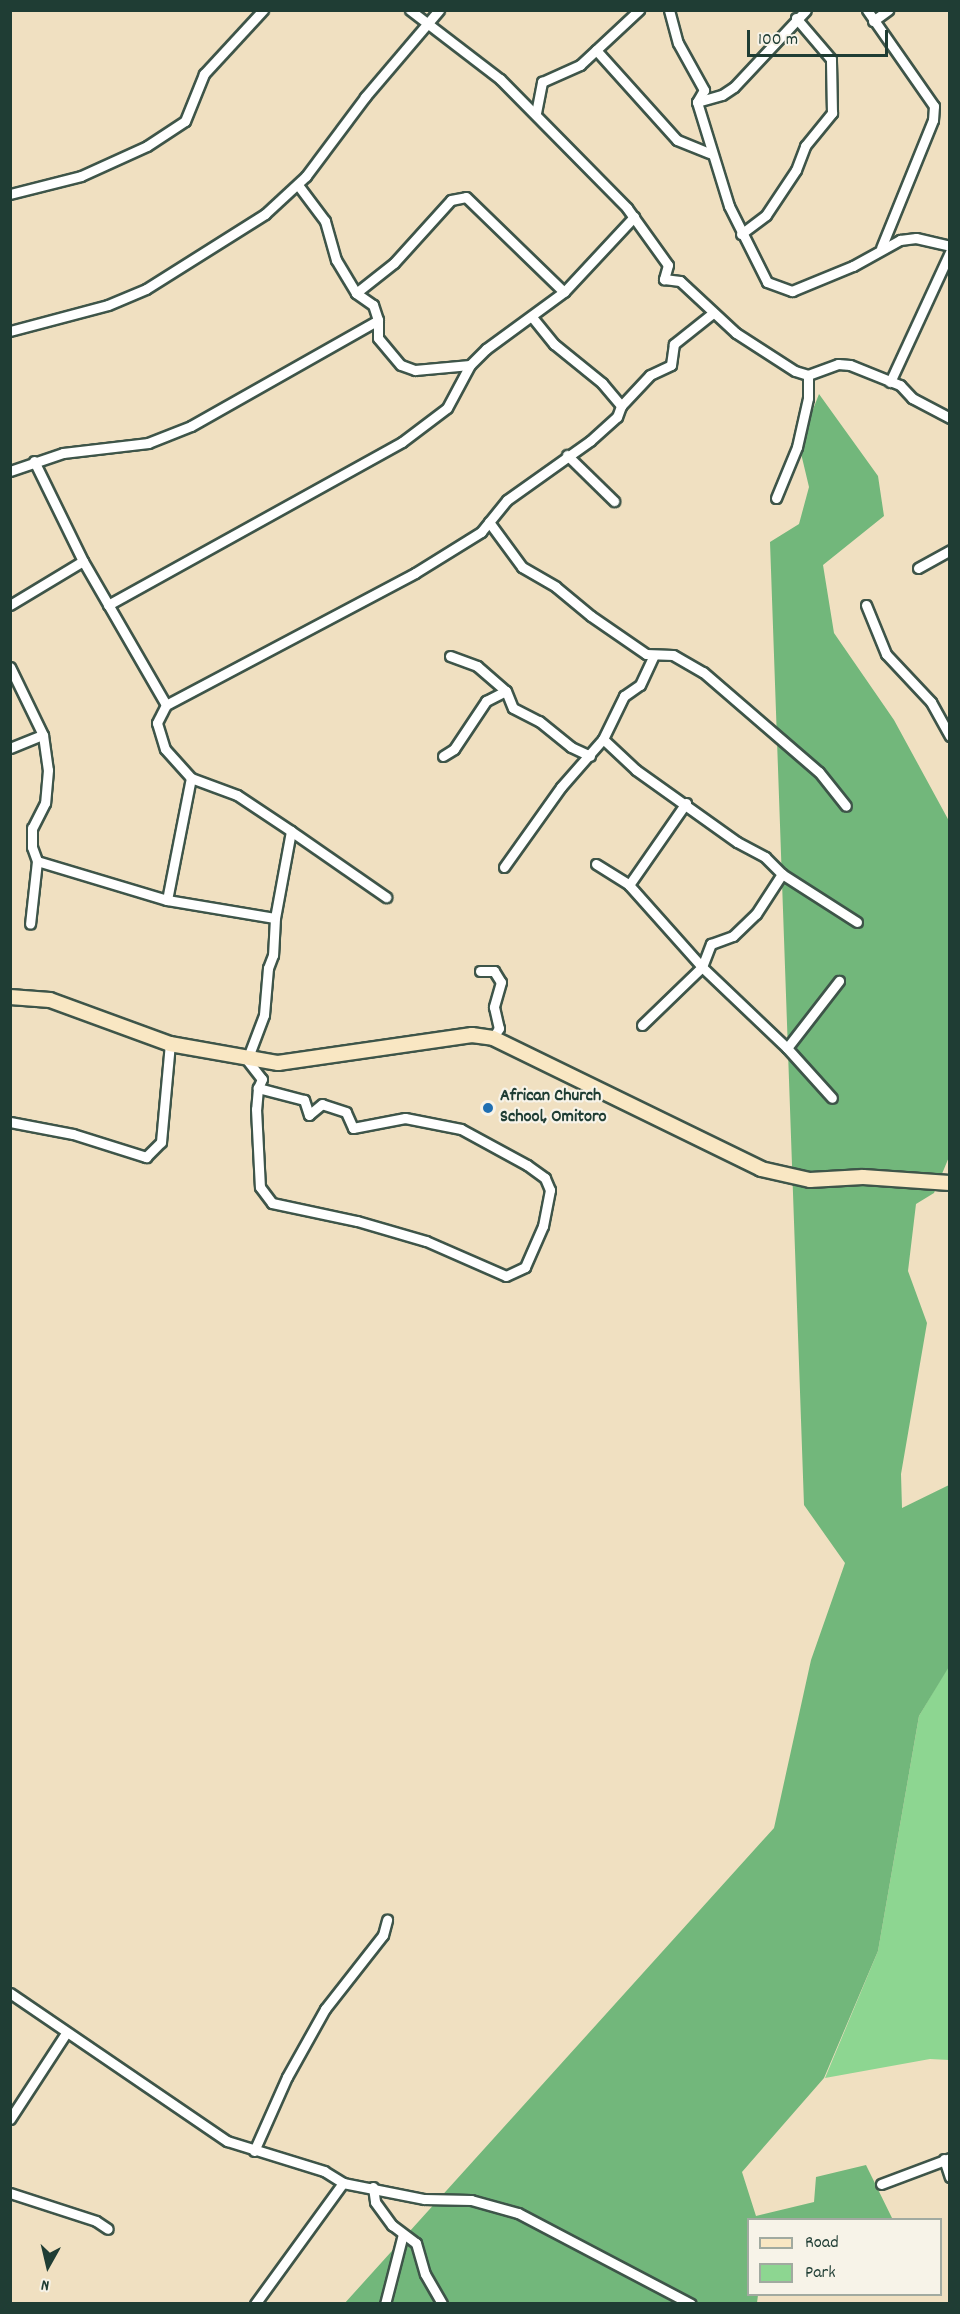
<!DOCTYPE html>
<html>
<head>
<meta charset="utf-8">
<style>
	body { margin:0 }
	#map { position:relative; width:960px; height:2314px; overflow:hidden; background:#f0e0c1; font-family:Dekko,sans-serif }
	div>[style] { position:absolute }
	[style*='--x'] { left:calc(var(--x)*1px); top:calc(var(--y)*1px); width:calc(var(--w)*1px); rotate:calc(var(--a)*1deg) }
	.green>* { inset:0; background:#8dd691 }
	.forest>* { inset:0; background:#72b77b }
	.roads { filter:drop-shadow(2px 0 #3e5549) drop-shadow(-2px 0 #3e5549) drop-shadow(0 2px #3e5549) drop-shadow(0 -2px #3e5549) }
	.street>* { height:9px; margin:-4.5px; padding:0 4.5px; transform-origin:4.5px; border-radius:4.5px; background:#fff }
	.secondary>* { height:14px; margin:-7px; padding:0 7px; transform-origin:7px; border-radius:7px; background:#f9e7c3 }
	.dots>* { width:16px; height:16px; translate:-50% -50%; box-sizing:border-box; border:3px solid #f7f3e8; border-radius:50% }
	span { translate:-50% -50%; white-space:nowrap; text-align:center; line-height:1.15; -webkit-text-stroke:4.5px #f7f3e8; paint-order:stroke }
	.poi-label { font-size:18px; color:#1f3d34; font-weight:700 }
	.left { translate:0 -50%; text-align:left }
	.frame { position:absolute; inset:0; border:12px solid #1f3d34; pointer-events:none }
	.legend { position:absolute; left:747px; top:2218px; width:195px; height:78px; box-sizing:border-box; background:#f7f3e8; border:2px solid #a1aaa0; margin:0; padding:8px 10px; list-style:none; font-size:18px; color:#1f3d34 }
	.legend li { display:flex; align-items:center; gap:12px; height:30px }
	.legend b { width:30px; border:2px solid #a1aaa0 }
	.north { position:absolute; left:18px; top:2236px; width:60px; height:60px; -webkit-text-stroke:4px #f7f3e8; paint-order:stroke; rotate:188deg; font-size:16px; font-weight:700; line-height:24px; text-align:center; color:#1f3d34 }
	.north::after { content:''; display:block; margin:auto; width:21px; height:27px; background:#1f3d34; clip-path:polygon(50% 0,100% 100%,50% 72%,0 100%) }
	.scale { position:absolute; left:747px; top:30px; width:141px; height:27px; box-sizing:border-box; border:3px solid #1f3d34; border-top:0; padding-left:8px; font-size:18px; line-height:21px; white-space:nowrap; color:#1f3d34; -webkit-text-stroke:4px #f7f3e8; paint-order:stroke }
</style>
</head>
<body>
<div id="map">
	<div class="green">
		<i style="clip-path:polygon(949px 1665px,949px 2060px,930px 2059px,825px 2078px,878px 1951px,919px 1716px)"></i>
	</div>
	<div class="forest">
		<i style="clip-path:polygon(819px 394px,878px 476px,884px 516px,823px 565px,834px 633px,894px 720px,949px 821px,949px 1157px,934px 1193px,916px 1204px,908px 1271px,927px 1323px,901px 1474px,902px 1508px,949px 1485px,950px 1665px,919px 1716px,878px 1951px,824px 2078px,742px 2172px,756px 2216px,814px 2202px,816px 2177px,866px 2165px,892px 2218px,748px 2220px,748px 2294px,758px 2295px,757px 2303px,344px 2304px,774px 1828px,811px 1660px,845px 1563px,804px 1505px,770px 542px,799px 524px,809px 487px,799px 445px)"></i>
	</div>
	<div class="roads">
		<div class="street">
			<i style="--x:410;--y:10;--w:113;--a:37.5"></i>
			<i style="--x:500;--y:79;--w:181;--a:45.4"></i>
			<i style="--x:627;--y:208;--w:70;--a:54.3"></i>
			<i style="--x:668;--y:265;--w:15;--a:106"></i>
			<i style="--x:664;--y:279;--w:16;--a:7"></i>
			<i style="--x:680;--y:281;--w:76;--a:42.9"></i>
			<i style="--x:736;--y:333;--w:70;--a:32.8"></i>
			<i style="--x:795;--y:371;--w:14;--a:17"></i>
			<i style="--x:808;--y:375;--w:32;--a:-20"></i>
			<i style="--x:838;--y:364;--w:12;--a:5"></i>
			<i style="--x:850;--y:365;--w:54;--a:21.8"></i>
			<i style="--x:900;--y:385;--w:18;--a:47"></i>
			<i style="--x:912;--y:398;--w:43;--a:27.8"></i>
			<i style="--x:669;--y:10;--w:34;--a:75"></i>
			<i style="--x:678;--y:43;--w:54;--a:61"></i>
			<i style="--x:704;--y:90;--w:14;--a:120"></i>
			<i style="--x:697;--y:102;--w:109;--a:72.9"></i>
			<i style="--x:729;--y:206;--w:85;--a:63.4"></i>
			<i style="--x:767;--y:282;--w:27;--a:20"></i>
			<i style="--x:792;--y:291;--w:66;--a:-22.3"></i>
			<i style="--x:853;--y:266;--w:54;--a:-29"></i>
			<i style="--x:900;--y:240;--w:16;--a:-7"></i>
			<i style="--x:916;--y:238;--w:35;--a:13"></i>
			<i style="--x:867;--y:10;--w:117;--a:55.1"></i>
			<i style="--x:934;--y:106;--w:14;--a:94"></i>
			<i style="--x:933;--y:120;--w:138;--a:112.1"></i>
			<i style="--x:873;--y:21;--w:19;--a:-36"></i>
			<i style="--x:596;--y:50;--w:121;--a:48"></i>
			<i style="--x:677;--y:140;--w:35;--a:22"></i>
			<i style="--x:697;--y:102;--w:26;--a:-16"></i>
			<i style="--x:722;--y:95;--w:14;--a:-34"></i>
			<i style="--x:734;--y:87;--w:105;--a:-46.9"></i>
			<i style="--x:536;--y:113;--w:32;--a:-79"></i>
			<i style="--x:542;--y:82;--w:42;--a:-24.1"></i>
			<i style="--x:580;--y:65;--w:81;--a:-43"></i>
			<i style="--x:10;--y:194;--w:73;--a:-14.2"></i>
			<i style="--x:81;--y:176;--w:72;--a:-24.4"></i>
			<i style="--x:147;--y:146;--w:45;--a:-33.3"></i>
			<i style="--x:185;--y:121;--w:51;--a:-68"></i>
			<i style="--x:204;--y:74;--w:87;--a:-47.3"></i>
			<i style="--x:741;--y:234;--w:31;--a:-37"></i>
			<i style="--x:766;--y:215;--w:54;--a:-56.3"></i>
			<i style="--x:796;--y:170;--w:26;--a:-69"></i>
			<i style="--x:805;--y:146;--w:43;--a:-50.7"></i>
			<i style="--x:832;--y:113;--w:54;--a:-91.1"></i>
			<i style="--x:831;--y:59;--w:54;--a:-130.5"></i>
			<i style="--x:356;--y:293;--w:48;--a:-38.3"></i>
			<i style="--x:394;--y:263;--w:85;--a:-47.9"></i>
			<i style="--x:451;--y:200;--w:15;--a:-11"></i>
			<i style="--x:466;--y:197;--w:136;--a:44.1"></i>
			<i style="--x:532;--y:317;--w:35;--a:51"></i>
			<i style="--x:554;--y:344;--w:62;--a:39.1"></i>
			<i style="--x:602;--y:383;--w:30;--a:50"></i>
			<i style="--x:378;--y:320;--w:18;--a:90"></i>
			<i style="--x:378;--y:338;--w:35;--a:50"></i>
			<i style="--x:401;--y:365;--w:15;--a:20"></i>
			<i style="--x:415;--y:370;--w:55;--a:-5.2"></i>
			<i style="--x:10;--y:331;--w:101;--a:-14.9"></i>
			<i style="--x:108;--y:305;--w:41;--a:-22.8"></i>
			<i style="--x:146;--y:289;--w:141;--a:-32.2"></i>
			<i style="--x:265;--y:214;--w:56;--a:-42.8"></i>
			<i style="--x:306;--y:176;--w:99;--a:-53.2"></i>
			<i style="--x:365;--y:97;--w:114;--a:-49.6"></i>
			<i style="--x:890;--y:382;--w:143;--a:-65.2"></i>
			<i style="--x:567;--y:455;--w:66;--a:44.4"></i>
			<i style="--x:34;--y:461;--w:111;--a:63.9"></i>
			<i style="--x:83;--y:561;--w:166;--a:60"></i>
			<i style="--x:166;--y:705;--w:20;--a:117"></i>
			<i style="--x:157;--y:723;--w:27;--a:73"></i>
			<i style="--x:165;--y:749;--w:39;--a:48"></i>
			<i style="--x:191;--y:778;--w:49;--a:20.3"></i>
			<i style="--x:237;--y:795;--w:65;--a:33.7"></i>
			<i style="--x:291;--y:831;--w:88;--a:100.4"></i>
			<i style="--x:275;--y:918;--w:37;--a:93"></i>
			<i style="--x:273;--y:955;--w:14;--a:111"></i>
			<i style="--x:268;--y:968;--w:47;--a:94.9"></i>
			<i style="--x:264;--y:1015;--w:48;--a:110.7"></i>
			<i style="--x:247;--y:1060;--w:24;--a:52"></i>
			<i style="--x:262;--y:1079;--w:10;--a:114"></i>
			<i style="--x:258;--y:1088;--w:21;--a:95"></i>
			<i style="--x:256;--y:1109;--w:78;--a:87.1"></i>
			<i style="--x:260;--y:1187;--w:20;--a:53"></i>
			<i style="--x:272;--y:1203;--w:87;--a:12"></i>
			<i style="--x:357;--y:1221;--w:72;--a:16.2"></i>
			<i style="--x:426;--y:1241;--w:87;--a:23.6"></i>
			<i style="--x:506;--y:1276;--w:21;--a:-25"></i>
			<i style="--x:525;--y:1267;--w:45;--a:-66.3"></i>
			<i style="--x:543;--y:1226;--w:37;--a:-79"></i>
			<i style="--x:550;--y:1190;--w:13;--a:-113"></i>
			<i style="--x:545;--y:1178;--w:22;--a:-144"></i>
			<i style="--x:527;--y:1165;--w:75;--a:-151.4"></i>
			<i style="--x:461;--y:1129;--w:57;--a:-168.9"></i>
			<i style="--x:405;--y:1118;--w:53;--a:169.1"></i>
			<i style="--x:353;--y:1128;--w:17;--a:-114"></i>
			<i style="--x:346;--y:1112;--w:25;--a:-162"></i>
			<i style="--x:322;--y:1104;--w:17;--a:140"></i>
			<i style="--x:309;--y:1115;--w:16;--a:-108"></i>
			<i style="--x:304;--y:1100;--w:48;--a:-165.4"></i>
			<i style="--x:10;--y:471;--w:56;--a:-18.8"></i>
			<i style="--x:63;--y:453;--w:86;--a:-6.7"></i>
			<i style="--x:148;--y:443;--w:46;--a:-21.6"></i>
			<i style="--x:191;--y:426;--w:215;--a:-29.5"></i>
			<i style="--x:378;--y:320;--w:16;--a:-108"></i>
			<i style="--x:373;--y:305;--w:21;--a:-145"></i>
			<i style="--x:356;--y:293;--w:39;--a:-121"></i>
			<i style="--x:336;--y:260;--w:41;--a:-105.8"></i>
			<i style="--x:325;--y:221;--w:45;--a:-126.9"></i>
			<i style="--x:776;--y:498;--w:55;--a:-67.6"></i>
			<i style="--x:797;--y:447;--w:50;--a:-77.3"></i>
			<i style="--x:808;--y:398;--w:23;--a:-90"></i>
			<i style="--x:489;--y:522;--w:56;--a:53.7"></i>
			<i style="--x:522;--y:567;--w:39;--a:30"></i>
			<i style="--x:556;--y:587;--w:45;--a:39.6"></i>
			<i style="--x:591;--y:616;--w:67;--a:34.6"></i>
			<i style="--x:646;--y:654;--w:27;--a:2"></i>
			<i style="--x:673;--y:655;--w:34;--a:30"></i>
			<i style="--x:703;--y:672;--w:153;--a:40.8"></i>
			<i style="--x:819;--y:772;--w:43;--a:51.5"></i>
			<i style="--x:918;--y:568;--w:37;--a:-29"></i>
			<i style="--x:10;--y:605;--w:85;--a:-31.1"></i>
			<i style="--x:108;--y:605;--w:336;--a:-29"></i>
			<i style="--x:402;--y:442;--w:56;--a:-37.1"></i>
			<i style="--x:447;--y:408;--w:49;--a:-61.9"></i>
			<i style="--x:470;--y:365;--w:23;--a:-45"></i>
			<i style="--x:486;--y:349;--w:97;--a:-36.2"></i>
			<i style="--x:564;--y:292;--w:103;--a:-47"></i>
			<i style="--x:866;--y:605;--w:53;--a:67.8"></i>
			<i style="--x:886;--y:654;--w:66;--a:46.8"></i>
			<i style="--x:931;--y:702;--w:39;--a:61"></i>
			<i style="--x:450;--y:656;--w:29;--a:20"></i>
			<i style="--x:477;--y:666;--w:38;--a:41"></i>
			<i style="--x:506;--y:691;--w:18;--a:68"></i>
			<i style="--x:513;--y:708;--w:29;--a:27"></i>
			<i style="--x:539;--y:721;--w:41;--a:39.1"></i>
			<i style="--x:571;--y:747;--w:21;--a:25"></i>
			<i style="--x:10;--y:667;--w:76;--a:64.1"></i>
			<i style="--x:43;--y:735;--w:35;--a:82"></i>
			<i style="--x:48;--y:770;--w:33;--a:95"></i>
			<i style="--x:45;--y:803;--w:28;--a:117"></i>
			<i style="--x:32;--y:828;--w:19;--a:90"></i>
			<i style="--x:32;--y:847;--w:15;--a:70"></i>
			<i style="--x:37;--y:861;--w:63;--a:96.3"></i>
			<i style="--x:166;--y:705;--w:282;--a:-27.9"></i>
			<i style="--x:415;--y:573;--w:78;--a:-31.8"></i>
			<i style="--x:481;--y:532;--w:41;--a:-50.9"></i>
			<i style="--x:507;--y:500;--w:102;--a:-35.4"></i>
			<i style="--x:590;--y:441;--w:36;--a:-42"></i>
			<i style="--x:617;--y:417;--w:12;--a:-70"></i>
			<i style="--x:621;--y:406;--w:42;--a:-46.9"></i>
			<i style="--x:650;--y:375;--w:23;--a:-25"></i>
			<i style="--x:671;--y:365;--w:21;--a:-82"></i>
			<i style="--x:674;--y:344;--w:50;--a:-38.5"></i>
			<i style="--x:603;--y:739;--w:45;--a:43.2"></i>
			<i style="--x:636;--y:770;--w:124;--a:35.5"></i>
			<i style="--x:737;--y:842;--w:32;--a:28"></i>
			<i style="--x:765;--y:857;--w:24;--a:45"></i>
			<i style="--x:782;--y:874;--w:89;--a:32.6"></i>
			<i style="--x:10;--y:748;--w:35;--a:-22"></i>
			<i style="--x:443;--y:756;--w:13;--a:-32"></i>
			<i style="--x:454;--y:749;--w:58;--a:-56.3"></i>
			<i style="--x:486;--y:701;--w:22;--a:-27"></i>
			<i style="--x:291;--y:831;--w:116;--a:34.8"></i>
			<i style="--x:37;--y:861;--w:136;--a:16.7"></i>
			<i style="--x:167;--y:900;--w:109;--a:9.5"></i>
			<i style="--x:596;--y:864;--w:39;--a:32"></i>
			<i style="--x:629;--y:885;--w:110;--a:48.3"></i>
			<i style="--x:702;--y:967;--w:117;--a:43.6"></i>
			<i style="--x:787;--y:1048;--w:67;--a:48"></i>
			<i style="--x:504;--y:867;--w:98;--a:-54.5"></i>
			<i style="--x:561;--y:787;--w:64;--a:-48.8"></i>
			<i style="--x:603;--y:739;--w:48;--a:-64"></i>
			<i style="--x:624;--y:696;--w:19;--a:-35"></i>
			<i style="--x:640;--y:685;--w:33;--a:-65"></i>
			<i style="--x:629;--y:885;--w:100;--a:-55.2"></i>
			<i style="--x:167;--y:900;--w:124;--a:-78.9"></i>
			<i style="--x:480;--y:971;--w:14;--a:0"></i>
			<i style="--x:494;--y:971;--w:13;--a:58"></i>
			<i style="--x:501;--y:982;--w:26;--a:106"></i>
			<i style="--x:494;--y:1007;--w:22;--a:77"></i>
			<i style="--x:499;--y:1028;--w:12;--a:121"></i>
			<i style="--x:642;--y:1025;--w:83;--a:-44"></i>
			<i style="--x:702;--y:967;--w:25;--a:-69"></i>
			<i style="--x:711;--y:944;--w:23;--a:-20"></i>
			<i style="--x:733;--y:936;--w:32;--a:-44"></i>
			<i style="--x:756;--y:914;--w:48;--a:-57"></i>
			<i style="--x:787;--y:1048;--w:85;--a:-52.2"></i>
			<i style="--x:10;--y:1122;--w:64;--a:10.8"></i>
			<i style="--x:73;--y:1134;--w:77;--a:17.5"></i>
			<i style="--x:146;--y:1157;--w:21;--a:-45"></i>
			<i style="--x:161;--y:1142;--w:98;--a:-84.8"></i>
			<i style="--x:10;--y:1993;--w:263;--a:34.3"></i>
			<i style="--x:227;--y:2141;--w:102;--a:17.2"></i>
			<i style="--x:324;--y:2171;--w:22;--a:32"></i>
			<i style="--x:343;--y:2183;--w:83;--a:11.2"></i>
			<i style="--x:424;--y:2199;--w:47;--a:1.2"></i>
			<i style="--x:471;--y:2200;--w:49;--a:15.5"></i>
			<i style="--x:518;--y:2213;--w:195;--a:27.7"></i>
			<i style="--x:10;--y:2119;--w:103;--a:-56.9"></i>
			<i style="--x:254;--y:2151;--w:81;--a:-66"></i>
			<i style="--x:287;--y:2077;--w:78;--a:-60.8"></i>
			<i style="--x:325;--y:2009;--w:94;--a:-51.9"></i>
			<i style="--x:383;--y:1935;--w:16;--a:-75"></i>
			<i style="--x:944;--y:2159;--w:19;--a:72"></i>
			<i style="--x:881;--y:2184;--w:74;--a:-20.6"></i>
			<i style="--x:373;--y:2187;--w:15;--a:82"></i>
			<i style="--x:375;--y:2202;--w:29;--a:54"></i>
			<i style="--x:392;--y:2225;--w:30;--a:37"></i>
			<i style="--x:416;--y:2243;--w:32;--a:74"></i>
			<i style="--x:425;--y:2274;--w:34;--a:60"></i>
			<i style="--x:10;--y:2193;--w:90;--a:18"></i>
			<i style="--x:96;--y:2221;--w:14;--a:34"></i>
			<i style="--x:255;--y:2304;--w:150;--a:-54"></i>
			<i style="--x:385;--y:2304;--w:72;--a:-75.6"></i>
		</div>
		<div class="secondary">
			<i style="--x:10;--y:997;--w:40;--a:4.3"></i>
			<i style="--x:50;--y:1000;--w:128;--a:20.1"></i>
			<i style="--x:170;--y:1044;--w:110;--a:10"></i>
			<i style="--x:278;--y:1063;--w:196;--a:-8.2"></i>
			<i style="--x:472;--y:1035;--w:21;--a:8"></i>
			<i style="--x:493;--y:1038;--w:298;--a:26"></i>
			<i style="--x:761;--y:1169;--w:50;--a:12.7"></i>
			<i style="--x:810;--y:1180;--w:53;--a:-3.2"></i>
			<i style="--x:863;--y:1177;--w:87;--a:3.9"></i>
		</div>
	</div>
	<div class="dots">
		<i style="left:488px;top:1108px;background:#1f6fb2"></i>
	</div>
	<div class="poi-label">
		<span class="left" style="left:500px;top:1108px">African Church<br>School, Omitoro</span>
	</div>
	<div class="frame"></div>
	<ul class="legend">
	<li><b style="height:8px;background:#f9e7c3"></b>Road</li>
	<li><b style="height:16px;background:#8dd691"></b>Park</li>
	</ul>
	<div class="north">N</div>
	<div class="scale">100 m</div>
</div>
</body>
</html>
